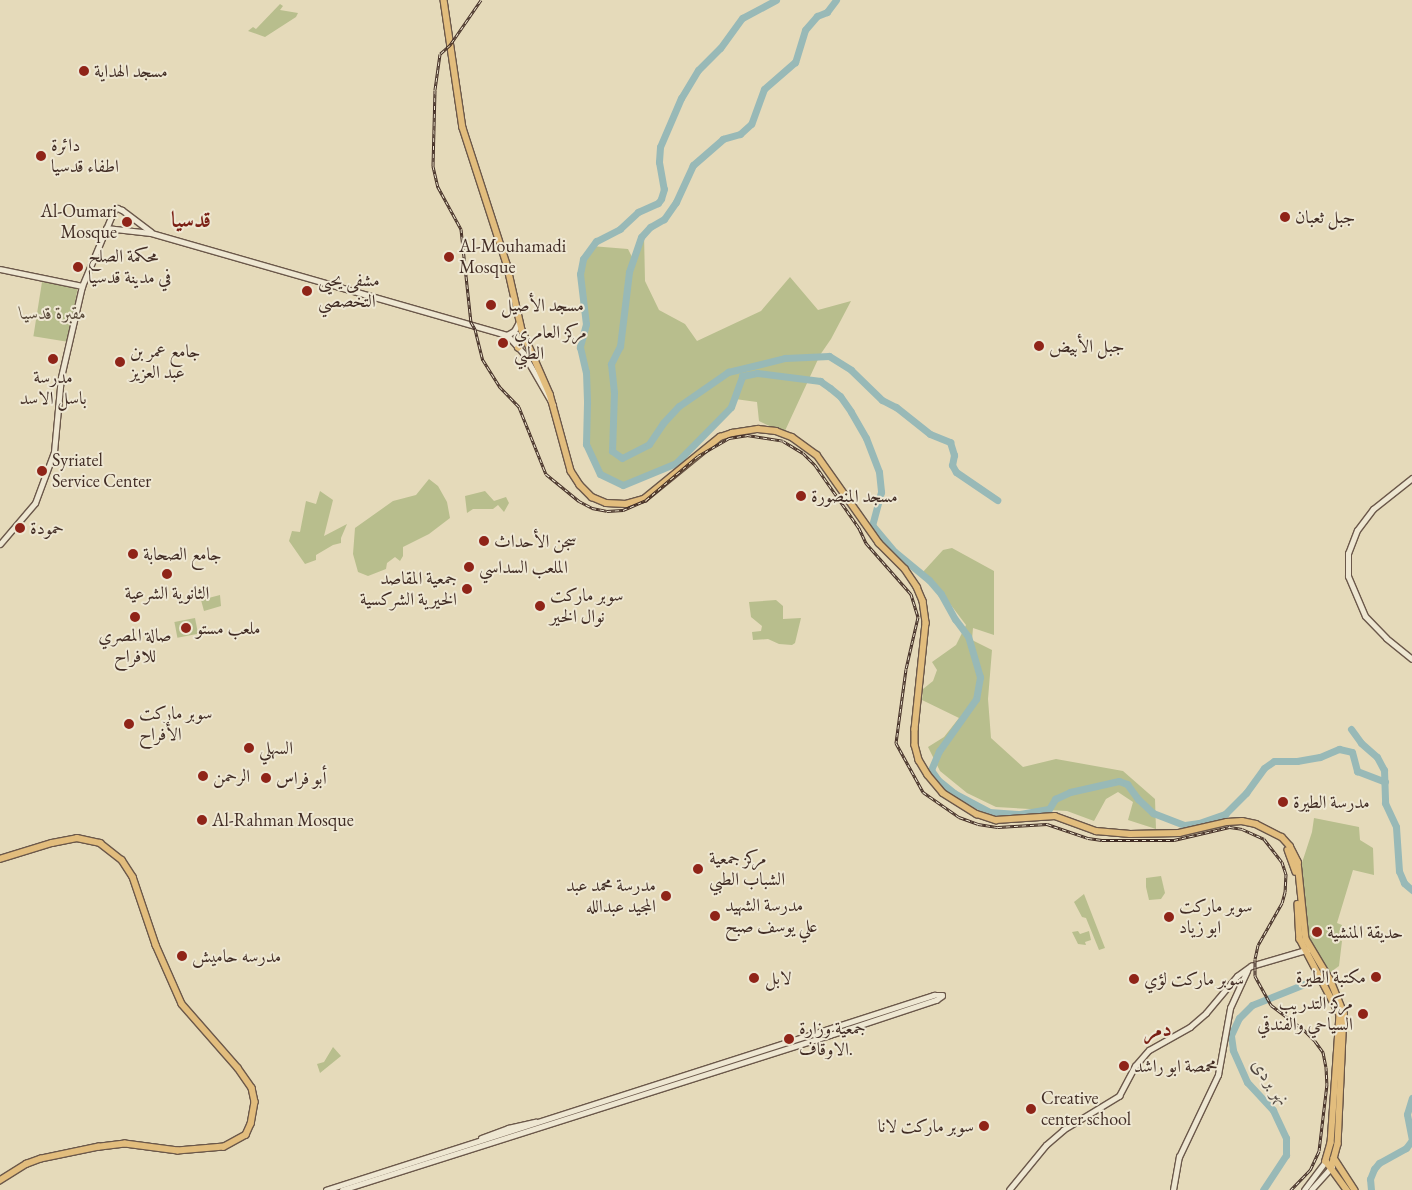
<!DOCTYPE html>
<html>
<head>
<meta charset="utf-8">
<style>
	body { margin:0 }
	#map { position:relative; width:1412px; height:1190px; overflow:hidden; background:#e5daba; font-family:"EB Garamond",Amiri,serif }
	div>[style] { position:absolute }
	[style*='--x'] { left:calc(var(--x)*1px); top:calc(var(--y)*1px); width:calc(var(--w)*1px); rotate:calc(var(--a)*1deg) }
	.green>* { inset:0; background:#b8be8d; transform-origin:0 0 }
	.river>* { height:7px; margin:-3.5px; padding:0 3.5px; transform-origin:3.5px; border-radius:3.5px; background:#98b9b7 }
	.roads { filter:drop-shadow(1px 0 #6b584a) drop-shadow(-1px 0 #6b584a) drop-shadow(0 1px #6b584a) drop-shadow(0 -1px #6b584a) }
	.tertiary>* { height:4.5px; margin:-2.25px; padding:0 2.25px; transform-origin:2.25px; border-radius:2.25px; background:#eee7d2 }
	.secondary>* { height:5px; margin:-2.5px; padding:0 2.5px; transform-origin:2.5px; border-radius:2.5px; background:#eee7d2 }
	.primary>* { height:5.5px; margin:-2.75px; padding:0 2.75px; transform-origin:2.75px; border-radius:2.75px; background:#e2bd7d }
	.rail>* { height:3px; margin-top:-1.5px; transform-origin:0; background:repeating-linear-gradient(90deg,#eee7d2 0 4px,#422d25 0 8px); box-sizing:border-box; border-block:1px solid #422d25 }
	.dots>* { width:14px; height:14px; translate:-50% -50%; box-sizing:border-box; border:2px solid #eee7d2; border-radius:50% }
	span { translate:-50% -50%; white-space:nowrap; text-align:center; line-height:1.15; -webkit-text-stroke:4px #eee7d2; paint-order:stroke }
	.poi-label { font-size:18px; color:#422d25 }
	.left { translate:0 -50%; text-align:left }
	.right { translate:-100% -50%; text-align:right }
	.park-label { font-size:18px; color:#5a4a3a; font-style:italic }
	.water-label { font-size:19px; color:#534942; font-style:italic }
	.district-label { font-size:22px; color:#7a1f14; font-weight:700 }
</style>
</head>
<body>
<div id="map">
	<div class="green">
		<i style="clip-path:polygon(280px 4px,283px 6px,280px 10px,298px 13px,296px 17px,265px 37px,248px 31px,253px 27px,256px 29px)"></i>
		<i style="clip-path:polygon(644px 233px,645px 281px,659px 310px,685px 324px,697px 341px,761px 311px,790px 277px,818px 310px,851px 301px,831px 339px,820px 355px,784px 433px,759px 421px,757px 402px,735px 399px,731px 407px,676px 463px,623px 485px,600px 474px,586px 444px,587px 400px,586px 372px,580px 347px,586px 324px,580px 274px,583px 259px,591px 246px,628px 249px,633px 259px)"></i>
		<i style="left:42px;top:282px;width:36px;height:55px;rotate:9deg"></i>
		<i style="clip-path:polygon(429px 479px,438px 486px,447px 502px,450px 518px,429px 534px,403px 547px,403px 556px,400px 561px,395px 557px,387px 563px,386px 569px,368px 576px,358px 572px,353px 554px,355px 528px,393px 501px,416px 495px)"></i>
		<i style="clip-path:polygon(320px 491px,333px 500px,324px 536px,347px 524px,341px 538px,341px 543px,333px 545px,316px 555px,316px 560px,305px 564px,289px 541px,292px 531px,300px 532px,306px 501px,316px 504px)"></i>
		<i style="clip-path:polygon(485px 491px,494px 501px,506px 497px,509px 503px,504px 512px,498px 505px,493px 509px,473px 509px,467px 513px,465px 496px)"></i>
		<i style="clip-path:polygon(952px 548px,994px 571px,994px 635px,973px 628px,972px 640px,992px 650px,988px 699px,991px 738px,1023px 767px,1056px 759px,1123px 771px,1155px 799px,1156px 829px,1128px 820px,1133px 802px,1118px 792px,1106px 799px,1094px 821px,1067px 811px,996px 807px,967px 793px,940px 771px,928px 747px,944px 737px,959px 718px,922px 700px,923px 689px,933px 681px,937px 670px,932px 662px,956px 645px,966px 625px,932px 580px,922px 573px,943px 550px)"></i>
		<i style="clip-path:polygon(220px 595px,221px 606px,204px 611px,201px 600px)"></i>
		<i style="clip-path:polygon(776px 600px,783px 606px,783px 619px,801px 618px,795px 643px,792px 645px,779px 644px,768px 639px,753px 640px,752px 632px,761px 631px,762px 626px,751px 617px,749px 602px)"></i>
		<i style="left:195px;top:618px;width:16px;height:21px;rotate:79deg"></i>
		<i style="clip-path:polygon(1314px 818px,1359px 827px,1360px 840px,1373px 848px,1374px 875px,1353px 870px,1337px 923px,1342px 925px,1337px 940px,1342px 941px,1339px 966px,1328px 974px,1307px 939px,1300px 869px,1312px 832px)"></i>
		<i style="clip-path:polygon(1161px 876px,1165px 893px,1161px 899px,1149px 900px,1146px 887px,1146px 878px)"></i>
		<i style="clip-path:polygon(1084px 894px,1105px 948px,1099px 950px,1086px 918px,1082px 917px,1074px 902px)"></i>
		<i style="clip-path:polygon(1078px 931px,1080px 934px,1089px 931px,1091px 940px,1085px 942px,1086px 945px,1078px 944px,1072px 932px)"></i>
		<i style="clip-path:polygon(333px 1047px,341px 1056px,320px 1073px,317px 1064px,324px 1062px)"></i>
	</div>
	<div class="river">
		<i style="--x:776;--y:0;--w:38;--a:152"></i>
		<i style="--x:742;--y:18;--w:37;--a:126"></i>
		<i style="--x:720;--y:48;--w:31;--a:135"></i>
		<i style="--x:698;--y:70;--w:33;--a:121"></i>
		<i style="--x:681;--y:98;--w:53;--a:113.2"></i>
		<i style="--x:660;--y:147;--w:15;--a:94"></i>
		<i style="--x:659;--y:162;--w:27;--a:80"></i>
		<i style="--x:664;--y:189;--w:10;--a:107"></i>
		<i style="--x:661;--y:199;--w:5;--a:127"></i>
		<i style="--x:658;--y:203;--w:22;--a:156"></i>
		<i style="--x:638;--y:212;--w:25;--a:137"></i>
		<i style="--x:620;--y:229;--w:27;--a:153"></i>
		<i style="--x:596;--y:241;--w:22;--a:126"></i>
		<i style="--x:583;--y:259;--w:15;--a:101"></i>
		<i style="--x:580;--y:274;--w:50;--a:83.2"></i>
		<i style="--x:586;--y:324;--w:24;--a:105"></i>
		<i style="--x:580;--y:347;--w:26;--a:77"></i>
		<i style="--x:586;--y:372;--w:31;--a:88"></i>
		<i style="--x:587;--y:403;--w:41;--a:91.4"></i>
		<i style="--x:586;--y:444;--w:33;--a:65"></i>
		<i style="--x:600;--y:474;--w:25;--a:26"></i>
		<i style="--x:623;--y:485;--w:57;--a:-22.5"></i>
		<i style="--x:676;--y:463;--w:78;--a:-45.5"></i>
		<i style="--x:731;--y:407;--w:33;--a:-70"></i>
		<i style="--x:742;--y:376;--w:15;--a:-11"></i>
		<i style="--x:757;--y:373;--w:64;--a:7.2"></i>
		<i style="--x:820;--y:381;--w:12;--a:35"></i>
		<i style="--x:830;--y:388;--w:13;--a:39"></i>
		<i style="--x:840;--y:396;--w:19;--a:55"></i>
		<i style="--x:851;--y:412;--w:30;--a:60"></i>
		<i style="--x:866;--y:438;--w:36;--a:69"></i>
		<i style="--x:879;--y:472;--w:20;--a:84"></i>
		<i style="--x:881;--y:492;--w:34;--a:105"></i>
		<i style="--x:872;--y:525;--w:35;--a:50"></i>
		<i style="--x:895;--y:552;--w:44;--a:39.5"></i>
		<i style="--x:929;--y:580;--w:18;--a:49"></i>
		<i style="--x:941;--y:594;--w:29;--a:61"></i>
		<i style="--x:955;--y:619;--w:21;--a:53"></i>
		<i style="--x:968;--y:636;--w:43;--a:73.7"></i>
		<i style="--x:980;--y:677;--w:22;--a:100"></i>
		<i style="--x:976;--y:699;--w:64;--a:125.4"></i>
		<i style="--x:939;--y:751;--w:21;--a:113"></i>
		<i style="--x:931;--y:770;--w:12;--a:55"></i>
		<i style="--x:938;--y:780;--w:21;--a:39"></i>
		<i style="--x:954;--y:793;--w:40;--a:28"></i>
		<i style="--x:989;--y:812;--w:31;--a:4"></i>
		<i style="--x:1020;--y:814;--w:29;--a:-10"></i>
		<i style="--x:1049;--y:809;--w:12;--a:-59"></i>
		<i style="--x:1055;--y:799;--w:17;--a:-25"></i>
		<i style="--x:1070;--y:792;--w:50;--a:-12.7"></i>
		<i style="--x:1119;--y:781;--w:9;--a:21"></i>
		<i style="--x:1127;--y:784;--w:19;--a:54"></i>
		<i style="--x:1138;--y:799;--w:21;--a:43"></i>
		<i style="--x:1153;--y:813;--w:34;--a:21"></i>
		<i style="--x:1185;--y:825;--w:14;--a:-8"></i>
		<i style="--x:1199;--y:823;--w:28;--a:-19"></i>
		<i style="--x:1225;--y:814;--w:30;--a:-45"></i>
		<i style="--x:1246;--y:793;--w:31;--a:-54"></i>
		<i style="--x:1264;--y:768;--w:12;--a:-35"></i>
		<i style="--x:1274;--y:761;--w:23;--a:0"></i>
		<i style="--x:1297;--y:761;--w:23;--a:-10"></i>
		<i style="--x:1320;--y:757;--w:21;--a:-23"></i>
		<i style="--x:1339;--y:749;--w:13;--a:13"></i>
		<i style="--x:1352;--y:752;--w:20;--a:75"></i>
		<i style="--x:1357;--y:771;--w:30;--a:21"></i>
		<i style="--x:836;--y:0;--w:15;--a:127"></i>
		<i style="--x:827;--y:12;--w:11;--a:158"></i>
		<i style="--x:817;--y:16;--w:18;--a:131"></i>
		<i style="--x:805;--y:30;--w:34;--a:107"></i>
		<i style="--x:795;--y:62;--w:41;--a:138.9"></i>
		<i style="--x:764;--y:89;--w:37;--a:110"></i>
		<i style="--x:751;--y:124;--w:15;--a:138"></i>
		<i style="--x:740;--y:134;--w:18;--a:164"></i>
		<i style="--x:723;--y:139;--w:40;--a:139"></i>
		<i style="--x:693;--y:165;--w:41;--a:114.7"></i>
		<i style="--x:676;--y:202;--w:21;--a:125"></i>
		<i style="--x:664;--y:219;--w:16;--a:150"></i>
		<i style="--x:650;--y:227;--w:13;--a:132"></i>
		<i style="--x:641;--y:237;--w:37;--a:109"></i>
		<i style="--x:629;--y:272;--w:75;--a:96.9"></i>
		<i style="--x:620;--y:346;--w:20;--a:117"></i>
		<i style="--x:611;--y:364;--w:28;--a:84"></i>
		<i style="--x:614;--y:392;--w:59;--a:91.9"></i>
		<i style="--x:612;--y:451;--w:12;--a:35"></i>
		<i style="--x:622;--y:458;--w:30;--a:-27"></i>
		<i style="--x:649;--y:444;--w:25;--a:-56"></i>
		<i style="--x:663;--y:423;--w:23;--a:-47"></i>
		<i style="--x:679;--y:406;--w:60;--a:-34.8"></i>
		<i style="--x:728;--y:372;--w:59;--a:-13.8"></i>
		<i style="--x:785;--y:358;--w:44;--a:-2.6"></i>
		<i style="--x:829;--y:356;--w:26;--a:32"></i>
		<i style="--x:851;--y:370;--w:43;--a:44.1"></i>
		<i style="--x:882;--y:400;--w:16;--a:27"></i>
		<i style="--x:896;--y:407;--w:43;--a:38.5"></i>
		<i style="--x:930;--y:434;--w:22;--a:22"></i>
		<i style="--x:950;--y:442;--w:14;--a:73"></i>
		<i style="--x:954;--y:455;--w:10;--a:101"></i>
		<i style="--x:952;--y:465;--w:8;--a:60"></i>
		<i style="--x:956;--y:472;--w:50;--a:34.3"></i>
		<i style="--x:1351;--y:729;--w:17;--a:54"></i>
		<i style="--x:1361;--y:743;--w:21;--a:41"></i>
		<i style="--x:1377;--y:757;--w:15;--a:62"></i>
		<i style="--x:1384;--y:770;--w:33;--a:88"></i>
		<i style="--x:1385;--y:803;--w:26;--a:65"></i>
		<i style="--x:1396;--y:827;--w:44;--a:86.1"></i>
		<i style="--x:1399;--y:871;--w:13;--a:67"></i>
		<i style="--x:1404;--y:883;--w:11;--a:41"></i>
		<i style="--x:1263;--y:1190;--w:42;--a:-56.7"></i>
		<i style="--x:1286;--y:1155;--w:17;--a:-90"></i>
		<i style="--x:1286;--y:1138;--w:31;--a:-115"></i>
		<i style="--x:1273;--y:1110;--w:38;--a:-133"></i>
		<i style="--x:1247;--y:1082;--w:35;--a:-114"></i>
		<i style="--x:1233;--y:1050;--w:15;--a:-98"></i>
		<i style="--x:1231;--y:1035;--w:19;--a:-65"></i>
		<i style="--x:1239;--y:1018;--w:18;--a:-45"></i>
		<i style="--x:1252;--y:1005;--w:72;--a:-21.9"></i>
		<i style="--x:1371;--y:1190;--w:11;--a:-95"></i>
		<i style="--x:1370;--y:1179;--w:11;--a:-68"></i>
		<i style="--x:1374;--y:1169;--w:8;--a:-50"></i>
		<i style="--x:1379;--y:1163;--w:31;--a:-29"></i>
		<i style="--x:1406;--y:1148;--w:10;--a:-53"></i>
		<i style="--x:1412;--y:1140;--w:26;--a:-101"></i>
		<i style="--x:1407;--y:1114;--w:17;--a:-73"></i>
	</div>
	<div class="roads">
		<div class="tertiary">
			<i style="--x:481;--y:1138;--w:29;--a:-20"></i>
			<i style="--x:508;--y:1128;--w:28;--a:-13"></i>
			<i style="--x:326;--y:1190;--w:639;--a:-17.78"></i>
			<i style="--x:934;--y:995;--w:9;--a:0"></i>
			<i style="--x:342;--y:1190;--w:512;--a:-17.62"></i>
			<i style="--x:830;--y:1035;--w:112;--a:-18.3"></i>
			<i style="--x:936;--y:1000;--w:7;--a:-34"></i>
			<i style="--x:1009;--y:1190;--w:58;--a:-50.6"></i>
			<i style="--x:1046;--y:1145;--w:23;--a:-41"></i>
			<i style="--x:1063;--y:1130;--w:66;--a:-31.3"></i>
			<i style="--x:1119;--y:1096;--w:34;--a:-62"></i>
			<i style="--x:1135;--y:1066;--w:21;--a:-49"></i>
			<i style="--x:1149;--y:1050;--w:47;--a:-29.3"></i>
			<i style="--x:1190;--y:1027;--w:21;--a:-41"></i>
			<i style="--x:1206;--y:1013;--w:48;--a:-50"></i>
			<i style="--x:1237;--y:976;--w:17;--a:-36"></i>
			<i style="--x:1251;--y:966;--w:60;--a:-16.3"></i>
			<i style="--x:1173;--y:1190;--w:34;--a:-80"></i>
			<i style="--x:1179;--y:1157;--w:91;--a:-64.6"></i>
			<i style="--x:1218;--y:1075;--w:68;--a:-79.8"></i>
			<i style="--x:1230;--y:1008;--w:41;--a:-65.3"></i>
			<i style="--x:1304;--y:1190;--w:36;--a:-53"></i>
			<i style="--x:1311;--y:1190;--w:31;--a:-48"></i>
		</div>
		<div class="secondary">
			<i style="--x:106;--y:228;--w:45;--a:6.3"></i>
			<i style="--x:151;--y:233;--w:370;--a:16"></i>
			<i style="--x:507;--y:335;--w:24;--a:48"></i>
			<i style="--x:523;--y:353;--w:60;--a:60"></i>
			<i style="--x:0;--y:269;--w:84;--a:11.7"></i>
			<i style="--x:507;--y:335;--w:8;--a:-30"></i>
			<i style="--x:514;--y:331;--w:10;--a:-61"></i>
			<i style="--x:1412;--y:478;--w:50;--a:141.5"></i>
			<i style="--x:1373;--y:509;--w:26;--a:127"></i>
			<i style="--x:1357;--y:530;--w:25;--a:111"></i>
			<i style="--x:1348;--y:553;--w:23;--a:90"></i>
			<i style="--x:1348;--y:576;--w:43;--a:67"></i>
			<i style="--x:1365;--y:616;--w:30;--a:46"></i>
			<i style="--x:1386;--y:638;--w:33;--a:39"></i>
			<i style="--x:0;--y:544;--w:54;--a:-49.5"></i>
			<i style="--x:35;--y:503;--w:54;--a:-69.6"></i>
			<i style="--x:54;--y:452;--w:75;--a:-84.7"></i>
			<i style="--x:61;--y:377;--w:93;--a:-77"></i>
			<i style="--x:82;--y:286;--w:82;--a:-67.2"></i>
			<i style="--x:114;--y:210;--w:4;--a:-34"></i>
			<i style="--x:117;--y:208;--w:5;--a:22"></i>
			<i style="--x:122;--y:210;--w:36;--a:37"></i>
		</div>
		<div class="primary">
			<i style="--x:444;--y:0;--w:129;--a:81.6"></i>
			<i style="--x:463;--y:128;--w:143;--a:72.1"></i>
			<i style="--x:507;--y:264;--w:68;--a:77.2"></i>
			<i style="--x:522;--y:330;--w:70;--a:66.4"></i>
			<i style="--x:550;--y:394;--w:80;--a:74.7"></i>
			<i style="--x:571;--y:471;--w:17;--a:57"></i>
			<i style="--x:580;--y:485;--w:17;--a:45"></i>
			<i style="--x:592;--y:497;--w:15;--a:23"></i>
			<i style="--x:606;--y:503;--w:20;--a:3"></i>
			<i style="--x:626;--y:504;--w:19;--a:-16"></i>
			<i style="--x:644;--y:499;--w:98;--a:-39.2"></i>
			<i style="--x:720;--y:437;--w:13;--a:-18"></i>
			<i style="--x:732;--y:433;--w:26;--a:-9"></i>
			<i style="--x:758;--y:429;--w:18;--a:6"></i>
			<i style="--x:776;--y:431;--w:17;--a:21"></i>
			<i style="--x:792;--y:437;--w:31;--a:36"></i>
			<i style="--x:817;--y:455;--w:108;--a:54.8"></i>
			<i style="--x:879;--y:543;--w:37;--a:45"></i>
			<i style="--x:905;--y:569;--w:22;--a:56"></i>
			<i style="--x:917;--y:587;--w:15;--a:67"></i>
			<i style="--x:923;--y:601;--w:22;--a:82"></i>
			<i style="--x:926;--y:623;--w:107;--a:95.9"></i>
			<i style="--x:915;--y:729;--w:16;--a:90"></i>
			<i style="--x:915;--y:745;--w:16;--a:75"></i>
			<i style="--x:919;--y:760;--w:17;--a:59"></i>
			<i style="--x:928;--y:775;--w:23;--a:50"></i>
			<i style="--x:943;--y:793;--w:40;--a:32"></i>
			<i style="--x:977;--y:814;--w:20;--a:18"></i>
			<i style="--x:996;--y:820;--w:59;--a:-3.9"></i>
			<i style="--x:1055;--y:816;--w:44;--a:20.1"></i>
			<i style="--x:1096;--y:831;--w:34;--a:5"></i>
			<i style="--x:1130;--y:834;--w:49;--a:-1.2"></i>
			<i style="--x:1179;--y:833;--w:49;--a:-12.9"></i>
			<i style="--x:1227;--y:822;--w:15;--a:-4"></i>
			<i style="--x:1242;--y:821;--w:14;--a:12"></i>
			<i style="--x:1256;--y:824;--w:29;--a:27"></i>
			<i style="--x:1282;--y:837;--w:12;--a:48"></i>
			<i style="--x:1290;--y:846;--w:18;--a:63"></i>
			<i style="--x:1298;--y:862;--w:77;--a:84.1"></i>
			<i style="--x:1306;--y:939;--w:49;--a:59.2"></i>
			<i style="--x:1331;--y:981;--w:35;--a:68"></i>
			<i style="--x:1344;--y:1013;--w:131;--a:92.6"></i>
			<i style="--x:1338;--y:1144;--w:24;--a:105"></i>
			<i style="--x:518;--y:348;--w:12;--a:-55"></i>
			<i style="--x:1288;--y:850;--w:23;--a:70"></i>
			<i style="--x:0;--y:859;--w:54;--a:-17.1"></i>
			<i style="--x:52;--y:843;--w:25;--a:-11"></i>
			<i style="--x:77;--y:838;--w:24;--a:12"></i>
			<i style="--x:100;--y:843;--w:28;--a:38"></i>
			<i style="--x:122;--y:860;--w:20;--a:57"></i>
			<i style="--x:133;--y:877;--w:72;--a:71.3"></i>
			<i style="--x:156;--y:945;--w:64;--a:66.2"></i>
			<i style="--x:182;--y:1004;--w:85;--a:48.8"></i>
			<i style="--x:238;--y:1068;--w:24;--a:55"></i>
			<i style="--x:252;--y:1088;--w:14;--a:78"></i>
			<i style="--x:255;--y:1102;--w:22;--a:100"></i>
			<i style="--x:251;--y:1124;--w:12;--a:114"></i>
			<i style="--x:246;--y:1135;--w:25;--a:151"></i>
			<i style="--x:224;--y:1147;--w:46;--a:175"></i>
			<i style="--x:178;--y:1151;--w:53;--a:-172.5"></i>
			<i style="--x:125;--y:1144;--w:26;--a:173"></i>
			<i style="--x:99;--y:1147;--w:59;--a:168.3"></i>
			<i style="--x:41;--y:1159;--w:15;--a:160"></i>
			<i style="--x:27;--y:1164;--w:32;--a:148"></i>
			<i style="--x:1298;--y:904;--w:35;--a:87"></i>
			<i style="--x:1300;--y:939;--w:86;--a:62.2"></i>
			<i style="--x:1340;--y:1015;--w:128;--a:94"></i>
			<i style="--x:1331;--y:1143;--w:19;--a:106"></i>
			<i style="--x:1326;--y:1161;--w:36;--a:54"></i>
			<i style="--x:1334;--y:1158;--w:38;--a:57"></i>
		</div>
	</div>
	<div class="rail">
		<i style="--x:481;--y:0;--w:55;--a:124.6"></i>
		<i style="--x:450;--y:45;--w:13;--a:138"></i>
		<i style="--x:440;--y:54;--w:36;--a:98"></i>
		<i style="--x:435;--y:90;--w:76;--a:91.5"></i>
		<i style="--x:433;--y:166;--w:22;--a:77"></i>
		<i style="--x:438;--y:187;--w:48;--a:61.3"></i>
		<i style="--x:461;--y:229;--w:94;--a:83.9"></i>
		<i style="--x:471;--y:322;--w:8;--a:60"></i>
		<i style="--x:475;--y:329;--w:32;--a:76"></i>
		<i style="--x:483;--y:360;--w:31;--a:58"></i>
		<i style="--x:499;--y:386;--w:29;--a:46"></i>
		<i style="--x:519;--y:407;--w:72;--a:68.1"></i>
		<i style="--x:546;--y:474;--w:43;--a:39.3"></i>
		<i style="--x:579;--y:501;--w:15;--a:28"></i>
		<i style="--x:592;--y:508;--w:15;--a:11"></i>
		<i style="--x:607;--y:511;--w:16;--a:-4"></i>
		<i style="--x:623;--y:510;--w:25;--a:-23"></i>
		<i style="--x:646;--y:500;--w:68;--a:-40.2"></i>
		<i style="--x:698;--y:456;--w:36;--a:-30"></i>
		<i style="--x:729;--y:438;--w:18;--a:-9"></i>
		<i style="--x:747;--y:435;--w:36;--a:9"></i>
		<i style="--x:783;--y:441;--w:23;--a:31"></i>
		<i style="--x:803;--y:453;--w:17;--a:45"></i>
		<i style="--x:815;--y:465;--w:77;--a:55.1"></i>
		<i style="--x:859;--y:528;--w:17;--a:65"></i>
		<i style="--x:866;--y:543;--w:68;--a:48.6"></i>
		<i style="--x:911;--y:594;--w:24;--a:73"></i>
		<i style="--x:918;--y:617;--w:53;--a:103"></i>
		<i style="--x:906;--y:669;--w:75;--a:97.7"></i>
		<i style="--x:896;--y:743;--w:56;--a:61.1"></i>
		<i style="--x:923;--y:792;--w:44;--a:34.8"></i>
		<i style="--x:959;--y:817;--w:20;--a:20"></i>
		<i style="--x:978;--y:824;--w:20;--a:9"></i>
		<i style="--x:998;--y:827;--w:49;--a:-3.5"></i>
		<i style="--x:1047;--y:824;--w:43;--a:18.9"></i>
		<i style="--x:1088;--y:838;--w:14;--a:8"></i>
		<i style="--x:1102;--y:840;--w:72;--a:0"></i>
		<i style="--x:1174;--y:840;--w:57;--a:-13.1"></i>
		<i style="--x:1230;--y:827;--w:12;--a:9"></i>
		<i style="--x:1242;--y:829;--w:24;--a:24"></i>
		<i style="--x:1264;--y:839;--w:29;--a:52"></i>
		<i style="--x:1282;--y:862;--w:13;--a:72"></i>
		<i style="--x:1286;--y:874;--w:18;--a:93"></i>
		<i style="--x:1285;--y:892;--w:11;--a:105"></i>
		<i style="--x:1282;--y:903;--w:48;--a:119.7"></i>
		<i style="--x:1258;--y:945;--w:14;--a:102"></i>
		<i style="--x:1255;--y:959;--w:17;--a:90"></i>
		<i style="--x:1255;--y:976;--w:33;--a:61"></i>
		<i style="--x:1271;--y:1005;--w:39;--a:37"></i>
		<i style="--x:1302;--y:1028;--w:18;--a:45"></i>
		<i style="--x:1315;--y:1041;--w:14;--a:54"></i>
		<i style="--x:1323;--y:1052;--w:15;--a:79"></i>
		<i style="--x:1326;--y:1067;--w:17;--a:87"></i>
		<i style="--x:1327;--y:1084;--w:67;--a:96.8"></i>
		<i style="--x:1319;--y:1151;--w:21;--a:115"></i>
		<i style="--x:1310;--y:1170;--w:28;--a:134"></i>
	</div>
	<div class="dots">
		<i style="left:84px;top:71px;background:#8f2418"></i>
		<i style="left:41px;top:156px;background:#8f2418"></i>
		<i style="left:1285px;top:217px;background:#8f2418"></i>
		<i style="left:127px;top:222px;background:#8f2418"></i>
		<i style="left:449px;top:257px;background:#8f2418"></i>
		<i style="left:78px;top:267px;background:#8f2418"></i>
		<i style="left:307px;top:291px;background:#8f2418"></i>
		<i style="left:491px;top:305px;background:#8f2418"></i>
		<i style="left:503px;top:343px;background:#8f2418"></i>
		<i style="left:1039px;top:346px;background:#8f2418"></i>
		<i style="left:53px;top:359px;background:#8f2418"></i>
		<i style="left:120px;top:362px;background:#8f2418"></i>
		<i style="left:42px;top:471px;background:#8f2418"></i>
		<i style="left:801px;top:496px;background:#8f2418"></i>
		<i style="left:20px;top:528px;background:#8f2418"></i>
		<i style="left:484px;top:541px;background:#8f2418"></i>
		<i style="left:133px;top:554px;background:#8f2418"></i>
		<i style="left:469px;top:567px;background:#8f2418"></i>
		<i style="left:167px;top:574px;background:#8f2418"></i>
		<i style="left:467px;top:589px;background:#8f2418"></i>
		<i style="left:540px;top:606px;background:#8f2418"></i>
		<i style="left:135px;top:617px;background:#8f2418"></i>
		<i style="left:186px;top:628px;background:#8f2418"></i>
		<i style="left:129px;top:724px;background:#8f2418"></i>
		<i style="left:249px;top:748px;background:#8f2418"></i>
		<i style="left:203px;top:776px;background:#8f2418"></i>
		<i style="left:266px;top:778px;background:#8f2418"></i>
		<i style="left:1283px;top:802px;background:#8f2418"></i>
		<i style="left:202px;top:820px;background:#8f2418"></i>
		<i style="left:698px;top:869px;background:#8f2418"></i>
		<i style="left:666px;top:896px;background:#8f2418"></i>
		<i style="left:715px;top:916px;background:#8f2418"></i>
		<i style="left:1169px;top:917px;background:#8f2418"></i>
		<i style="left:1317px;top:932px;background:#8f2418"></i>
		<i style="left:182px;top:956px;background:#8f2418"></i>
		<i style="left:1376px;top:977px;background:#8f2418"></i>
		<i style="left:754px;top:978px;background:#8f2418"></i>
		<i style="left:1134px;top:979px;background:#8f2418"></i>
		<i style="left:1363px;top:1014px;background:#8f2418"></i>
		<i style="left:789px;top:1039px;background:#8f2418"></i>
		<i style="left:1124px;top:1066px;background:#8f2418"></i>
		<i style="left:1031px;top:1109px;background:#8f2418"></i>
		<i style="left:984px;top:1126px;background:#8f2418"></i>
	</div>
	<div class="poi-label">
		<span class="left" style="left:94px;top:71px">مسجد الهداية</span>
		<span class="left" style="left:51px;top:156px">دائرة<br>اطفاء قدسيا</span>
		<span class="right" style="left:117px;top:222px">Al-Oumari<br>Mosque</span>
		<span class="left" style="left:1295px;top:217px">جبل ثعبان</span>
		<span class="left" style="left:459px;top:257px">Al-Mouhamadi<br>Mosque</span>
		<span class="left" style="left:88px;top:267px">محكمة الصلح<br>في مدينة قدسيا</span>
		<span class="left" style="left:318px;top:291px">مشفى يحيى<br>التخصصي</span>
		<span class="left" style="left:501px;top:305px">مسجد الأصيل</span>
		<span class="left" style="left:514px;top:343px">مركز العامري<br>الطبي</span>
		<span class="left" style="left:1049px;top:346px">جبل الأبيض</span>
		<span class="left" style="left:130px;top:362px">جامع عمر بن<br>عبد العزيز</span>
		<span style="left:53px;top:388px">مدرسة<br>باسل الاسد</span>
		<span class="left" style="left:52px;top:471px">Syriatel<br>Service Center</span>
		<span class="left" style="left:811px;top:496px">مسجد المنصورة</span>
		<span class="left" style="left:30px;top:528px">حمودة</span>
		<span class="left" style="left:494px;top:541px">سجن الأحداث</span>
		<span class="left" style="left:143px;top:554px">جامع الصحابة</span>
		<span class="left" style="left:479px;top:567px">الملعب السداسي</span>
		<span class="right" style="left:457px;top:589px">جمعية المقاصد<br>الخيرية الشركسية</span>
		<span style="left:167px;top:593px">الثانوية الشرعية</span>
		<span class="left" style="left:550px;top:606px">سوبر ماركت<br>نوال الخير</span>
		<span class="left" style="left:196px;top:628px">ملعب مستو</span>
		<span style="left:135px;top:646px">صالة المصري<br>للافراح</span>
		<span class="left" style="left:139px;top:724px">سوبر ماركت<br>الأفراح</span>
		<span class="left" style="left:259px;top:748px">السهلي</span>
		<span class="left" style="left:213px;top:776px">الرحمن</span>
		<span class="left" style="left:276px;top:778px">أبو فراس</span>
		<span class="left" style="left:1293px;top:802px">مدرسة الطيرة</span>
		<span class="left" style="left:212px;top:820px">Al-Rahman Mosque</span>
		<span class="left" style="left:709px;top:869px">مركز جمعية<br>الشباب الطبي</span>
		<span class="right" style="left:656px;top:896px">مدرسة محمد عبد<br>المجيد عبدالله</span>
		<span class="left" style="left:725px;top:916px">مدرسة الشهيد<br>علي يوسف صبح</span>
		<span class="left" style="left:1179px;top:917px">سوبر ماركت<br>ابو زياد</span>
		<span class="left" style="left:1327px;top:932px">حديقة المنشية</span>
		<span class="left" style="left:192px;top:956px">مدرسه حاميش</span>
		<span class="right" style="left:1366px;top:977px">مكتبة الطيرة</span>
		<span class="left" style="left:765px;top:978px">لابل</span>
		<span class="left" style="left:1144px;top:979px">سوبر ماركت لؤي</span>
		<span class="right" style="left:1353px;top:1014px">مركز التدريب<br>السياحي والفندقي</span>
		<span class="left" style="left:799px;top:1039px">جمعية وزارة<br>الاوقاف.</span>
		<span class="left" style="left:1134px;top:1066px">محمصة ابو راشد</span>
		<span class="left" style="left:1041px;top:1109px">Creative<br>center school</span>
		<span class="right" style="left:974px;top:1126px">سوبر ماركت لانا</span>
	</div>
	<div class="park-label">
		<span style="left:53px;top:313px">مقبرة قدسيا</span>
	</div>
	<div class="water-label">
		<span style="left:1271px;top:1082px;rotate:55deg">نهر بردى</span>
	</div>
	<div class="district-label">
		<span style="left:191px;top:220px">قدسيا</span>
		<span style="left:1158px;top:1029px">دمر</span>
	</div>
</div>
</body>
</html>
